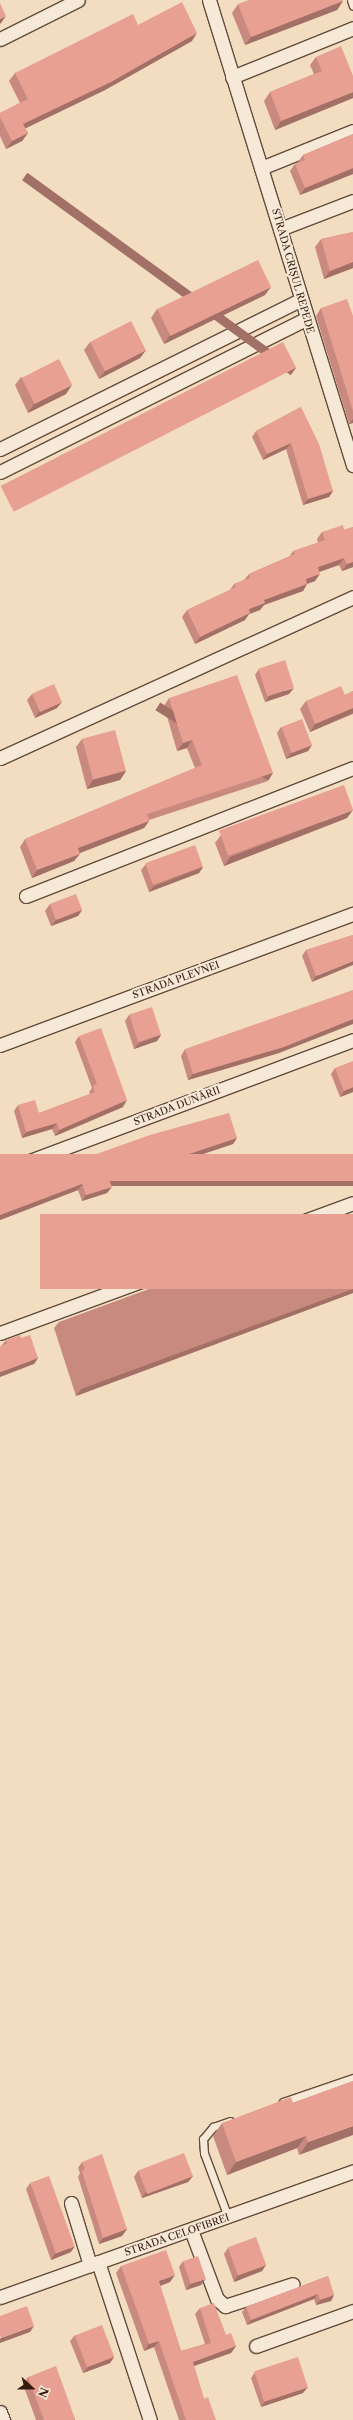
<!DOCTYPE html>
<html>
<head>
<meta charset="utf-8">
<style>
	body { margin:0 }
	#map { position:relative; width:353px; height:2420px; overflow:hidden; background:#f2ddc1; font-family:"Libre Caslon Text",serif }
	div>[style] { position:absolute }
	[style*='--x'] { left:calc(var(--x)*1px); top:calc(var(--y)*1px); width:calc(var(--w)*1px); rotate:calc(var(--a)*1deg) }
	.roads { filter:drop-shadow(1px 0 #644b3b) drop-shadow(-1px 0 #644b3b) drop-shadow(0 1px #644b3b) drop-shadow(0 -1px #644b3b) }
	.lane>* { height:7px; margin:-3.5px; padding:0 3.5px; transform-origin:3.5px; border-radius:3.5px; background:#f7e9d7 }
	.street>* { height:13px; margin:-6.5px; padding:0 6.5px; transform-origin:6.5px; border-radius:6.5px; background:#f7e9d7 }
	.wall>* { inset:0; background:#c88a7e }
	.shaded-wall>* { inset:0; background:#a27067; transform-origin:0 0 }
	.building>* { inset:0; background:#e8a093; transform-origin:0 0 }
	span { translate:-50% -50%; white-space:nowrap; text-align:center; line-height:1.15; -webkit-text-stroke:4px #f7e9d7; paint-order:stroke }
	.street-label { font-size:10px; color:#351a0e }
	.north { position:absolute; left:12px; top:2368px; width:40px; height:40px; -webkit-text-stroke:3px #f7e9d7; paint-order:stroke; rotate:111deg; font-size:11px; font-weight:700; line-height:16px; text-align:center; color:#351a0e }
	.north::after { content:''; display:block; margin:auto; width:14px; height:18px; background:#351a0e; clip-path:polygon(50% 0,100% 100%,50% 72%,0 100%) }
</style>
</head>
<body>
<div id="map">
	<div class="roads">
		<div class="lane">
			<i style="--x:351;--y:0;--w:6;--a:72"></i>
			<i style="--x:283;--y:2102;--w:74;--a:-18.9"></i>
			<i style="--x:228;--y:2217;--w:68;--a:-110.6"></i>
			<i style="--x:204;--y:2153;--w:14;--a:-94"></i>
			<i style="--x:203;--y:2139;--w:16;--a:-50"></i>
			<i style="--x:213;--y:2127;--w:18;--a:-19"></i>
		</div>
		<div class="street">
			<i style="--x:209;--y:0;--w:487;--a:72.8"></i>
			<i style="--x:0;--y:39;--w:87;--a:-26.6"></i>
			<i style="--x:232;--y:77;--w:131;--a:-22"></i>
			<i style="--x:261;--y:168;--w:99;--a:-21.9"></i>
			<i style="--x:280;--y:229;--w:78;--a:-21"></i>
			<i style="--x:0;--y:449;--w:335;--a:-26.4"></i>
			<i style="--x:0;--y:472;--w:342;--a:-26.6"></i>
			<i style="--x:0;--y:758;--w:388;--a:-24.5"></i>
			<i style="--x:26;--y:896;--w:351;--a:-21.4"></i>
			<i style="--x:0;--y:1045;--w:377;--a:-20.4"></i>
			<i style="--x:0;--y:1172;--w:377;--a:-20.5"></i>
			<i style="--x:0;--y:1333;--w:376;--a:-20.2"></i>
			<i style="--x:71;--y:2203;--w:65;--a:73"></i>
			<i style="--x:191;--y:2230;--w:74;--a:69.4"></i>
			<i style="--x:217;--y:2299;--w:11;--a:41"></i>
			<i style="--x:225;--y:2306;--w:71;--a:-17.9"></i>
			<i style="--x:98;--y:2262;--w:166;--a:71.8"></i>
			<i style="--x:0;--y:2297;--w:375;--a:-19.6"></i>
			<i style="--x:256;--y:2346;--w:103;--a:-19.8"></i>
			<i style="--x:0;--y:2412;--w:9;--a:69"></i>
		</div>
	</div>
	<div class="wall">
		<i style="clip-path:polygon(343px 1px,337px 10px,245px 45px,232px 13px,238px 4px)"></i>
		<i style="clip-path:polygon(138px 25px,192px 41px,105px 90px,25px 128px,28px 133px,22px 141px,6px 149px,0 136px,0 113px,20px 103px,9px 81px,15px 73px)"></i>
		<i style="clip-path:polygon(316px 57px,353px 98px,275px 130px,264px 101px,270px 92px,314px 74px,310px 65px)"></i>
		<i style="clip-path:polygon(353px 134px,353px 174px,300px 195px,290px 171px,295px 164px,298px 163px,298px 162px,303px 155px)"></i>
		<i style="clip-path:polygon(353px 232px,353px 268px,324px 279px,315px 247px,321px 239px)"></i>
		<i style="clip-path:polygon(265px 295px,164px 344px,151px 318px,157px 309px)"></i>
		<i style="clip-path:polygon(321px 308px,353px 316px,353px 423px,349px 424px,316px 316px)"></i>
		<i style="clip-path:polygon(90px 342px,146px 350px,140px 358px,99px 379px,84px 350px)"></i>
		<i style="clip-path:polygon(21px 377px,66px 394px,28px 413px,15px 385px)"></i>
		<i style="clip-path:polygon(301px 407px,333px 491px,329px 497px,303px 505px,286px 449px,263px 460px,252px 437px,256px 431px)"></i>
		<i style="clip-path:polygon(353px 527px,353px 567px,342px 571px,339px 565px,319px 572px,315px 581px,307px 584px,303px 591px,264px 605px,260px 610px,249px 614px,245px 620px,195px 644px,182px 617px,187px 610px,230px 590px,234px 584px,244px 580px,249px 574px,290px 556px,293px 551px,318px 543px,317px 539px,322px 532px,344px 530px)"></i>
		<i style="clip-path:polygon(259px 669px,289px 694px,265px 702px,255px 675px)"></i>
		<i style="clip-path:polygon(353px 691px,353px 714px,310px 732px,300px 709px,306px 701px,345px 695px)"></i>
		<i style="clip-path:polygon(32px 694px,57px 708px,35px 718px,27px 700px)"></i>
		<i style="clip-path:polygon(169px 698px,268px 781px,149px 820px,149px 821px,144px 828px,80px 853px,74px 861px,32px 878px,20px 847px,25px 839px,195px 768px,187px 748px,177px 751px,164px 706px)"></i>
		<i style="clip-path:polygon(281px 727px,312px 745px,308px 751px,286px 759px,277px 733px)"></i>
		<i style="clip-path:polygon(82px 739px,126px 771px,120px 780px,87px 789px,76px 747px)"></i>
		<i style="clip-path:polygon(347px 818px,224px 866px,215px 843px,221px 835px)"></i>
		<i style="clip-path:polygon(146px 864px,203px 867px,199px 873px,149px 892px,141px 870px)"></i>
		<i style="clip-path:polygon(50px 904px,82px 910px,78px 916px,51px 926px,45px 911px)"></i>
		<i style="clip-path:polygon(353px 935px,312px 982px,302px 956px,306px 950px)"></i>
		<i style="clip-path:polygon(129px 1015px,161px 1035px,157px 1041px,134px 1049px,125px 1021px)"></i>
		<i style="clip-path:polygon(79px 1036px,123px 1107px,55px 1136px,52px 1129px,22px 1138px,14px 1111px,18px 1105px,39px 1113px,90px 1094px,89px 1092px,92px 1088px,75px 1042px)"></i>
		<i style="clip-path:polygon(185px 1049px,279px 1053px,188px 1080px,181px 1056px)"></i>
		<i style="clip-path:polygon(335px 1068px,353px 1092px,340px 1097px,331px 1074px)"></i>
		<i style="clip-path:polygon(237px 1138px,233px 1144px,167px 1166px,165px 1160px,109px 1180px,107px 1193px,82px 1201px,78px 1190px,0 1220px,0 1181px,18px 1179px,60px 1167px)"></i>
		<i style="clip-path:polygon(353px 1214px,353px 1293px,76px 1396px,54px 1328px,59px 1322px)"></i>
		<i style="clip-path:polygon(21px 1338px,38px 1358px,34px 1364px,2px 1345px,6px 1340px)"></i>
		<i style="clip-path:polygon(353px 2081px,299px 2155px,297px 2148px,227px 2175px,213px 2136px,222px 2123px,293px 2103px)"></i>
		<i style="clip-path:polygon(82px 2162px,127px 2229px,122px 2236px,99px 2244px,78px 2177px,80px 2173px,78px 2168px)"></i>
		<i style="clip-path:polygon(138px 2171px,193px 2176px,188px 2182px,142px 2198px,134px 2177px)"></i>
		<i style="clip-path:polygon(30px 2183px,71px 2252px,51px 2260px,26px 2189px)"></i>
		<i style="clip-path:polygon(228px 2248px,266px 2265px,262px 2271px,234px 2282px,224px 2254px)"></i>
		<i style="clip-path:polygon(183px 2261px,201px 2285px,186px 2290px,179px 2267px)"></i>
		<i style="clip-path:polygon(121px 2266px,170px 2282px,160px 2286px,181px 2351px,205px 2344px,195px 2314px,200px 2308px,236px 2346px,231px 2353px,194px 2366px,204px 2399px,216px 2420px,179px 2420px,154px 2347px,144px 2351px,116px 2273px)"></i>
		<i style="clip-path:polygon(328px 2276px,334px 2295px,331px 2301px,316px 2305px,314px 2299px,247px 2325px,242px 2312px,246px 2307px)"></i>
		<i style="clip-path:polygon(75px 2335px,114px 2357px,110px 2363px,83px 2373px,70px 2341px)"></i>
		<i style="clip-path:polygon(255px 2372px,303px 2393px,261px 2407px,251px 2378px)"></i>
		<i style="clip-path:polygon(28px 2377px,75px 2419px,75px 2420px,36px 2420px,23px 2384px)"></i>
	</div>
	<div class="shaded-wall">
		<i style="clip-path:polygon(343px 1px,337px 10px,245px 45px,251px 37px)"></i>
		<i style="clip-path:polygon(6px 16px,1px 23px,0 24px,0 19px)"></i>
		<i style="clip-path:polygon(197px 33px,192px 41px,105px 90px,18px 132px,23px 124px)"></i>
		<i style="clip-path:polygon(353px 92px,353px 98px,275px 130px,281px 121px)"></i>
		<i style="clip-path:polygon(28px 133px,22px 141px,6px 149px,12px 141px)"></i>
		<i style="clip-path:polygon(353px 168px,353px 174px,300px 195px,305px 188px)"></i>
		<i style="clip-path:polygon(353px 262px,353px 268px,324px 279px,330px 271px)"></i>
		<i style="clip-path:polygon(271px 287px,265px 295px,164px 344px,170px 335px)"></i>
		<i style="clip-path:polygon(146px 350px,140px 358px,99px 379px,105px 371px)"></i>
		<i style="left:296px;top:368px;width:9px;height:332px;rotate:126deg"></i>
		<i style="clip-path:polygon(72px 385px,66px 394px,28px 413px,34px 404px)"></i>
		<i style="clip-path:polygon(353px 419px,353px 423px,349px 424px)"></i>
		<i style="clip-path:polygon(291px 443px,286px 449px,263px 460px,267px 454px)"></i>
		<i style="clip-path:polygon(333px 491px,329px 497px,303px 505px,308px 499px)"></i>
		<i style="clip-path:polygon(344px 558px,339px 565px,313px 574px,318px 567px)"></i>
		<i style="clip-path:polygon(353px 562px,353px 567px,342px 571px,347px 564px)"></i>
		<i style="clip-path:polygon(320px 574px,315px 581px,301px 586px,306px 579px)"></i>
		<i style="clip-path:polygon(307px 584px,303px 591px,264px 605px,260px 610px,249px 614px,245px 620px,195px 644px,200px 637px,249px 609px,264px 600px)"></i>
		<i style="clip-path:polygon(294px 688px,289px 694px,265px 702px,269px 696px)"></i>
		<i style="clip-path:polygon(62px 702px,57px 708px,35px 718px,39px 712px)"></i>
		<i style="clip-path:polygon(353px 708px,353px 713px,310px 732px,315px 724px)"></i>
		<i style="clip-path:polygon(192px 740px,187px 748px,177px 751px,183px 743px)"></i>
		<i style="clip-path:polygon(312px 745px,308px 751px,286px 759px,291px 753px)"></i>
		<i style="clip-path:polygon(126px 771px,120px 780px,87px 789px,93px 780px)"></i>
		<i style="left:273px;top:773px;width:9px;height:133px;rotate:122deg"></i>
		<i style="clip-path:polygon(353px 810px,347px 818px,224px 866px,230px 857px)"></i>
		<i style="clip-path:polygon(149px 821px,144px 828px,72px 856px,78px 848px)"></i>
		<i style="clip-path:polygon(80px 854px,74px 861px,32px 878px,37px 870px)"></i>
		<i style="clip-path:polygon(203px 867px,199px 873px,149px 892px,154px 886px)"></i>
		<i style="clip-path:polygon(82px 910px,78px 916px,51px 926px,56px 920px)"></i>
		<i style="clip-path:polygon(353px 961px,353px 965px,312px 982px,316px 976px)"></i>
		<i style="clip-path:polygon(353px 1019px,353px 1024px,279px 1053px,188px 1080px,193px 1074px)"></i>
		<i style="clip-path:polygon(161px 1035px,157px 1041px,134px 1049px,139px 1043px)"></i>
		<i style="clip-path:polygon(353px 1087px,353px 1092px,340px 1097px,344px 1091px)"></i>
		<i style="clip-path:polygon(127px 1100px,123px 1107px,55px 1136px,59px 1130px)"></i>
		<i style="clip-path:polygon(57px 1123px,52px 1129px,22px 1138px,26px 1132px)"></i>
		<i style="clip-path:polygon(237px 1138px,233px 1144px,167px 1166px,171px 1160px)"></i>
		<i style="clip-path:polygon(169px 1154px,165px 1160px,104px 1182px,108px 1176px)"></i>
		<i style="left:353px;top:1181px;width:5px;height:375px;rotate:90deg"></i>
		<i style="clip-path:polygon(82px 1184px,78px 1190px,0 1220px,0 1215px)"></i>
		<i style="clip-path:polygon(112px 1187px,107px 1193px,82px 1201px,86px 1195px)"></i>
		<i style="clip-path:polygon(353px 1289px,353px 1293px,76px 1396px,81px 1389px)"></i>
		<i style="clip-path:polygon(38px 1358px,34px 1364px,0 1377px,0 1372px)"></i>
		<i style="clip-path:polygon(353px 2126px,353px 2135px,299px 2155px,308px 2142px)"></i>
		<i style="clip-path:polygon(306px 2136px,297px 2148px,227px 2175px,236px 2162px)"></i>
		<i style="clip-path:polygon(193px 2176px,188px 2182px,142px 2198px,146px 2192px)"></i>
		<i style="clip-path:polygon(127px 2229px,122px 2236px,99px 2244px,103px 2238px)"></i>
		<i style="clip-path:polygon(75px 2246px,71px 2252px,51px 2260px,55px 2254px)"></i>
		<i style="clip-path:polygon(266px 2265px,262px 2271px,234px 2282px,238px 2275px)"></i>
		<i style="clip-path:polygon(175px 2275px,170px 2282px,154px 2288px,159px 2281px)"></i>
		<i style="clip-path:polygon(206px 2279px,201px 2285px,186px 2290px,190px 2284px)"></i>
		<i style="clip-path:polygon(318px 2294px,314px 2299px,247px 2325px,251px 2320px)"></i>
		<i style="clip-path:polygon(334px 2295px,331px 2301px,316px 2305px,320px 2300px)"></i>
		<i style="clip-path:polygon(34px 2326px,30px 2332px,0 2343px,0 2339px,1px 2338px)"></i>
		<i style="clip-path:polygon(159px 2341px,154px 2347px,144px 2351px,149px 2344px)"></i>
		<i style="clip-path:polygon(236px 2346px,231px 2353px,188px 2368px,193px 2362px)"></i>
		<i style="clip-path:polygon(114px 2357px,110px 2363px,83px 2373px,88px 2367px)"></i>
		<i style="clip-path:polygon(308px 2387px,303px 2393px,261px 2407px,265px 2401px)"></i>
	</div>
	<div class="building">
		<i style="clip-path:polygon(249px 0,342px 0,343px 1px,251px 37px,238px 4px)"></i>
		<i style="clip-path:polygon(182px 2px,197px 33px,111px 82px,23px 124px,28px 133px,12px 141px,0 117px,0 113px,28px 99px,15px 73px,133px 14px,138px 25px)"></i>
		<i style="clip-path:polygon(0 3px,6px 16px,0 19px)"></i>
		<i style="clip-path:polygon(341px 46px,353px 76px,353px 92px,281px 121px,270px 92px,322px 71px,316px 57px)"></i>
		<i style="clip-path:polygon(353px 134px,353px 168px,305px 188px,295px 164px,305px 160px,303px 155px)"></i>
		<i style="clip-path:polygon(353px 232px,353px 262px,330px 271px,321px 239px)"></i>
		<i style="left:258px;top:260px;width:30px;height:112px;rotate:64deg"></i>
		<i style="clip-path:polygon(347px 299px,353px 316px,353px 411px,321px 308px)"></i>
		<i style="left:131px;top:321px;width:33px;height:46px;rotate:63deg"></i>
		<i style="left:283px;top:342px;width:29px;height:317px;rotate:63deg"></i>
		<i style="left:59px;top:359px;width:29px;height:42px;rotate:63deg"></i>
		<i style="clip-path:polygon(301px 407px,319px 444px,333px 491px,308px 499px,291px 443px,267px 454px,256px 431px)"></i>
		<i style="clip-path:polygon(343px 525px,344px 530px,353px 527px,353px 562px,347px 564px,344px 558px,318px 567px,320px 574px,306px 579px,307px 584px,264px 600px,265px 603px,249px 609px,250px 613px,200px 637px,187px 610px,236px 587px,234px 584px,250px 578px,249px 574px,295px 554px,293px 551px,325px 540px,322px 532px)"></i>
		<i style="left:285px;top:660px;width:29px;height:28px;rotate:72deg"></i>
		<i style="clip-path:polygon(237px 675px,273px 773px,147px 814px,149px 821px,78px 848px,80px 854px,37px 870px,25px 839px,202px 765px,192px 740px,183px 743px,169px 698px)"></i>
		<i style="left:54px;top:684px;width:20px;height:24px;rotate:66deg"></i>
		<i style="clip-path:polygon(341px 686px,345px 695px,353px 691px,353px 708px,315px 724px,306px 701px)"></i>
		<i style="left:302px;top:719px;width:28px;height:22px;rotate:69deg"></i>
		<i style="left:115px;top:730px;width:42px;height:34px;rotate:75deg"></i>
		<i style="left:344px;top:785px;width:27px;height:133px;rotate:70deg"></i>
		<i style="left:195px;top:845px;width:23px;height:53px;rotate:70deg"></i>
		<i style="left:76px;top:894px;width:17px;height:28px;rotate:69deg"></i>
		<i style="clip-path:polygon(353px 935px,353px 961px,316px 976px,306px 950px)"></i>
		<i style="clip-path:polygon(353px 990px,353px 1019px,284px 1047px,193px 1074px,185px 1049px)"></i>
		<i style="left:152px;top:1007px;width:29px;height:24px;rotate:72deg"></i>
		<i style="clip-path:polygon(101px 1028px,127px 1100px,59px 1130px,57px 1123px,26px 1132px,18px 1105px,35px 1100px,39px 1113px,95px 1092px,93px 1086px,97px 1084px,79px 1036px)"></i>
		<i style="clip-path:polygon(353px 1061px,353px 1087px,344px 1091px,335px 1068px)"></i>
		<i style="clip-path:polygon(229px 1113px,237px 1138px,171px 1160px,169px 1154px,108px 1176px,112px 1187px,86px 1195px,82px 1184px,0 1215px,0 1181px,16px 1174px,18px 1179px,59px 1164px,60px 1167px,150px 1135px)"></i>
		<i style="left:353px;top:1154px;width:27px;height:375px;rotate:90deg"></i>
		<i style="left:353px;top:1214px;width:75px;height:313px;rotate:90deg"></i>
		<i style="clip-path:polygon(20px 1335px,21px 1338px,30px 1335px,38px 1358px,0 1372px,0 1346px,7px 1344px,6px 1340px)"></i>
		<i style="clip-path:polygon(353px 2081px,353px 2126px,308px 2142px,306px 2136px,236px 2162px,222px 2123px,291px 2097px,293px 2103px)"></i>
		<i style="left:184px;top:2153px;width:25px;height:49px;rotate:69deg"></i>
		<i style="clip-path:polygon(102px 2154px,127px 2229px,103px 2238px,82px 2171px,85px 2169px,82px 2162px)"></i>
		<i style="left:49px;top:2176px;width:75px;height:20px;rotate:70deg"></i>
		<i style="left:256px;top:2237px;width:30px;height:30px;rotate:70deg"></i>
		<i style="clip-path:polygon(166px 2250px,175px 2275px,159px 2281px,181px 2351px,211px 2343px,200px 2308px,214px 2303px,226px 2335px,231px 2333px,236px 2346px,193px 2362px,204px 2399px,208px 2397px,216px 2420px,186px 2420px,159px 2341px,149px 2344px,121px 2266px)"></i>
		<i style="left:198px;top:2256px;width:24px;height:16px;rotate:71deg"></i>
		<i style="clip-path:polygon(328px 2276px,334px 2295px,320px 2300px,318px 2294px,251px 2320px,246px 2307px)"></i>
		<i style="clip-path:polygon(27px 2306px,34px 2326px,1px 2338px,0 2335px,0 2316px)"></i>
		<i style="left:102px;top:2325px;width:34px;height:29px;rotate:69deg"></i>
		<i style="left:298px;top:2357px;width:32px;height:46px;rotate:72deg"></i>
		<i style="clip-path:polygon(56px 2366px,75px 2419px,73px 2420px,44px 2420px,28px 2377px)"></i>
	</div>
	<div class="street-label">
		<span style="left:293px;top:271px;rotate:74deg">STRADA CRIȘUL REPEDE</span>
		<span style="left:176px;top:980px;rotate:-20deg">STRADA PLEVNEI</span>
		<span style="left:177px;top:1106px;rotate:-21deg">STRADA DUNĂRII</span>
		<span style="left:177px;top:2235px;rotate:-19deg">STRADA CELOFIBREI</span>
	</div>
	<div class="north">N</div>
</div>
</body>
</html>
